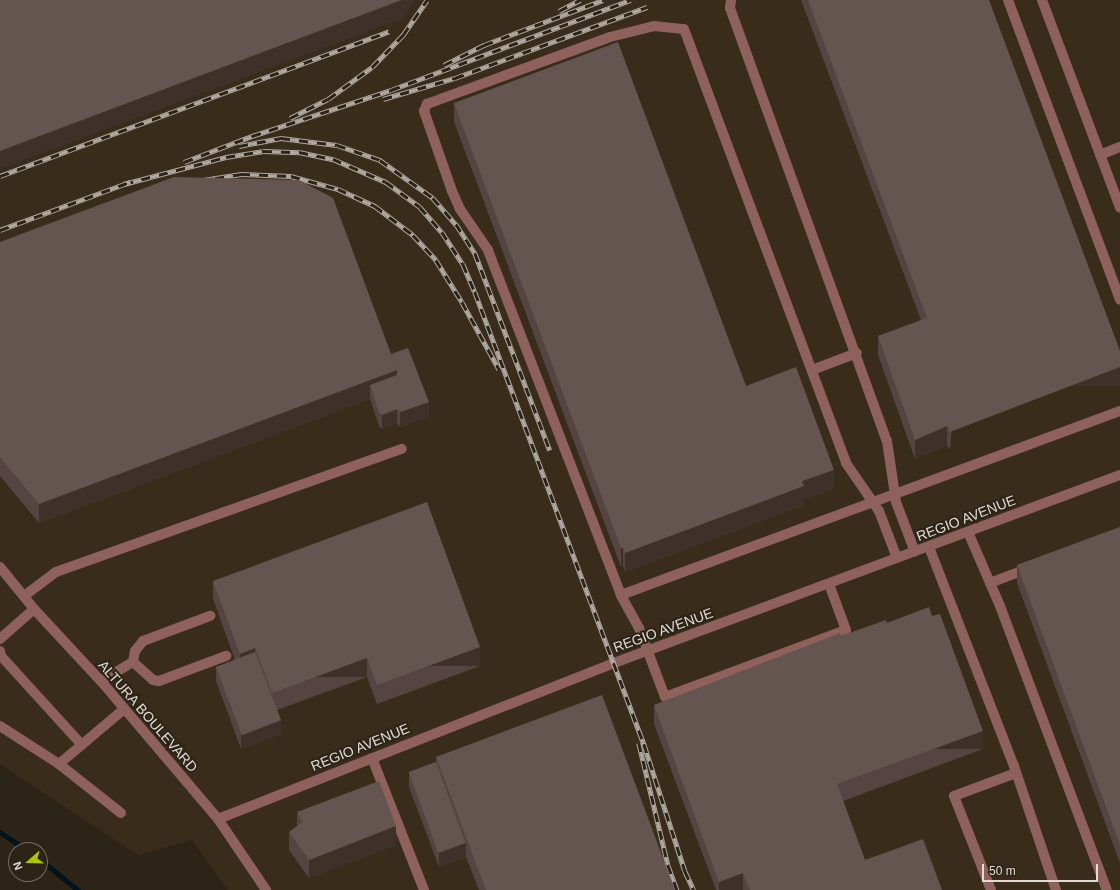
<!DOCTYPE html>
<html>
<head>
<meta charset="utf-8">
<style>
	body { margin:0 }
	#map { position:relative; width:1120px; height:890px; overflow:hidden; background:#2d2418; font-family:Helvetica,sans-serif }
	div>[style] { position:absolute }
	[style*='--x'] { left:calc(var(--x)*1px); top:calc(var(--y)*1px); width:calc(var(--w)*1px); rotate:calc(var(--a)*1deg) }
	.built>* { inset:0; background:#392c1b }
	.stream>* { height:4.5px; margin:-2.25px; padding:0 2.25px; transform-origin:2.25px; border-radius:2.25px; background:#021319 }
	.minor>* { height:10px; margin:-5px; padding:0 5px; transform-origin:5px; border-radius:5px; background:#8e615c }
	.rail>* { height:4.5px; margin-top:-2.25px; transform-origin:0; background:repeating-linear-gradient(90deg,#2d2418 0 9px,#b0a9a1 0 18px); box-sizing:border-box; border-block:1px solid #b0a9a1 }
	.wall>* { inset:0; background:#554441 }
	.shaded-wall>* { inset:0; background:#3e312a; transform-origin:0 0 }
	.building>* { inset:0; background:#645551; transform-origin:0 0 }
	span { translate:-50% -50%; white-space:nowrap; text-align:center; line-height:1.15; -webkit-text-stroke:4px #2d2418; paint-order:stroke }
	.street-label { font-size:14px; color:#e1dbd4 }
	.north { position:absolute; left:8px; top:842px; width:40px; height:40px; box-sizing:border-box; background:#2d2418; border:1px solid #756d63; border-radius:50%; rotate:250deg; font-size:11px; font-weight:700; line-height:16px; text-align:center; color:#e1dbd4 }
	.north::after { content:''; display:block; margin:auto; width:14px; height:18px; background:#b1c500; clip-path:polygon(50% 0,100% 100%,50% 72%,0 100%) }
	.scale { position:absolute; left:982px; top:864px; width:116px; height:18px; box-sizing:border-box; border:2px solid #e1dbd4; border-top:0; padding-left:5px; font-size:12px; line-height:14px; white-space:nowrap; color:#e1dbd4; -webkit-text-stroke:3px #2d2418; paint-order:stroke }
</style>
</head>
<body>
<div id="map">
	<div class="built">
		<i style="clip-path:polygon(0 0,1120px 0,1120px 890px,228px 890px,192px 840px,138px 855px,0 764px)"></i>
	</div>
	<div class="stream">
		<i style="--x:0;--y:832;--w:32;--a:34"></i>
		<i style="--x:40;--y:859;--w:49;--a:39.2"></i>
	</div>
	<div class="minor">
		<i style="--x:731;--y:0;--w:8;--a:97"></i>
		<i style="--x:730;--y:8;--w:461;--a:70.1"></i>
		<i style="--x:887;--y:441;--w:62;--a:81.6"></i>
		<i style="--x:896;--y:502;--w:53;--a:69.2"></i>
		<i style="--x:1008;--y:0;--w:320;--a:69.5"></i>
		<i style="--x:1042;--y:0;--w:222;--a:69.4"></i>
		<i style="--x:1100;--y:155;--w:22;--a:-22"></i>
		<i style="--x:812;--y:370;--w:48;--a:-20.7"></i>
		<i style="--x:968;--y:532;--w:81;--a:66.6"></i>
		<i style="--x:1000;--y:606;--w:303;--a:69.4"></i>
		<i style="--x:929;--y:547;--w:235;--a:68.8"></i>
		<i style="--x:1014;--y:766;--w:131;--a:71.3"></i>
		<i style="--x:0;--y:567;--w:54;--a:51"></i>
		<i style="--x:34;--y:609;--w:98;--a:47.1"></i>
		<i style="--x:101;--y:681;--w:181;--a:49.7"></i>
		<i style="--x:218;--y:819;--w:86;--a:55.9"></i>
		<i style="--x:990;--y:583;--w:42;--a:-21"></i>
		<i style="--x:829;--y:584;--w:49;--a:69.7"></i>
		<i style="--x:846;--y:630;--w:193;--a:159.7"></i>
		<i style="--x:665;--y:697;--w:74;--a:-110.6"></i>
		<i style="--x:639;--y:628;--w:38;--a:-119"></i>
		<i style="--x:621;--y:595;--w:370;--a:-111.1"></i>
		<i style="--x:488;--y:250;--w:50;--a:-124.3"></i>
		<i style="--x:460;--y:209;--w:20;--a:-114"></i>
		<i style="--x:452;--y:191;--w:85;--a:-109.3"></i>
		<i style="--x:424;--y:111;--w:8;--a:-67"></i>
		<i style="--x:427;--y:104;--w:195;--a:-20.1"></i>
		<i style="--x:610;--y:37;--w:45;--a:-14"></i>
		<i style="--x:654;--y:26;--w:30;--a:6"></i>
		<i style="--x:684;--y:29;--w:463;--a:69.5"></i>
		<i style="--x:846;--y:463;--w:58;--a:55.5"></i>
		<i style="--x:879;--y:511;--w:50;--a:69"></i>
		<i style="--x:621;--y:595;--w:532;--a:-20.24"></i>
		<i style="--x:24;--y:596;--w:40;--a:-37"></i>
		<i style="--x:56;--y:572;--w:367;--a:-19.6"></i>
		<i style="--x:0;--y:639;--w:45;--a:-41.4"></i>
		<i style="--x:0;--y:651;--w:5;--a:79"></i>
		<i style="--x:1;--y:656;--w:120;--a:47.7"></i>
		<i style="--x:133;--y:662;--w:27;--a:42"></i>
		<i style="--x:153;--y:680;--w:6;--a:9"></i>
		<i style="--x:159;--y:681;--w:72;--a:-20.5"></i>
		<i style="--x:101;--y:681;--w:37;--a:-31"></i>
		<i style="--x:133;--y:662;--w:11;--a:-80"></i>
		<i style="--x:135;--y:651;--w:13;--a:-51"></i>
		<i style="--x:143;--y:641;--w:72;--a:-20.5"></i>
		<i style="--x:0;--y:726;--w:70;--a:32.8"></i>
		<i style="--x:59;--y:764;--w:85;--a:-40.2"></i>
		<i style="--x:372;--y:758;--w:142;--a:68.5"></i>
		<i style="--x:59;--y:764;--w:79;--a:38.3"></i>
		<i style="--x:218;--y:819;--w:426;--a:-21.5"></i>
		<i style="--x:614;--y:663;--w:540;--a:-20.38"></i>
		<i style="--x:991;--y:890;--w:101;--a:-111.5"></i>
		<i style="--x:954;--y:796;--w:66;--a:-20.4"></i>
	</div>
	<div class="rail">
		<i style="--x:559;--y:11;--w:24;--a:-28"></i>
		<i style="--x:444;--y:65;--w:45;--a:-26.6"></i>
		<i style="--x:484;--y:45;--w:127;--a:-20.7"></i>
		<i style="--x:383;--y:99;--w:75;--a:-16.3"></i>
		<i style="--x:455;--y:78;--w:205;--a:-20.3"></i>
		<i style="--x:290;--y:118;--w:42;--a:-26.6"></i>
		<i style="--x:328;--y:99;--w:54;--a:-36"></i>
		<i style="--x:372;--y:67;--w:45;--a:-45.9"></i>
		<i style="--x:403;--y:35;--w:42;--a:-55.6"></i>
		<i style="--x:239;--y:146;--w:43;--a:-10.8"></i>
		<i style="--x:281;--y:138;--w:56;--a:7.1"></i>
		<i style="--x:337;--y:145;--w:46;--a:19.2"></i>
		<i style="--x:380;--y:160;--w:65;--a:35.6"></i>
		<i style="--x:433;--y:198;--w:35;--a:49"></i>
		<i style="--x:456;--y:224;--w:35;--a:57"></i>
		<i style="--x:475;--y:253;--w:211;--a:69.2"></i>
		<i style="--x:184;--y:162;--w:73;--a:-20.9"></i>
		<i style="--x:252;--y:136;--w:146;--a:-18.3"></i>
		<i style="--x:391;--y:90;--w:256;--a:-20.6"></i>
		<i style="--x:0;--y:176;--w:415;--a:-20.4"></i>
		<i style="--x:197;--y:181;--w:45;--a:-9"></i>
		<i style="--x:241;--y:174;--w:50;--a:2.3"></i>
		<i style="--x:291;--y:176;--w:49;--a:15.5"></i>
		<i style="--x:338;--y:189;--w:41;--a:24.7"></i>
		<i style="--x:375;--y:206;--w:48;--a:37.3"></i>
		<i style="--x:413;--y:235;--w:34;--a:47"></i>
		<i style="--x:436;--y:260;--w:49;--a:58.2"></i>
		<i style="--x:462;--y:302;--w:77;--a:61.1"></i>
		<i style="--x:124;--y:184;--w:106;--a:-14.8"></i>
		<i style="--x:226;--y:157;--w:37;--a:-9"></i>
		<i style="--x:263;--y:151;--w:36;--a:2"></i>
		<i style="--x:299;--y:152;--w:35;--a:12"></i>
		<i style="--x:333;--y:159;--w:58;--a:23.5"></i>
		<i style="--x:386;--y:182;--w:42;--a:36.3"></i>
		<i style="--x:420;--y:207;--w:33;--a:49"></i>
		<i style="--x:442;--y:232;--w:38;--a:57"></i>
		<i style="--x:463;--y:264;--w:30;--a:67"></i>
		<i style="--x:475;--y:292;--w:483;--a:69.5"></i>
		<i style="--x:644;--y:744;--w:133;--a:72.1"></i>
		<i style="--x:685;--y:871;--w:21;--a:65"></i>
		<i style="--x:0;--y:230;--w:139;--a:-20.3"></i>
		<i style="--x:639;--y:743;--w:125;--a:76.6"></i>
		<i style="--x:668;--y:865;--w:27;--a:70"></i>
	</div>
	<div class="wall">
		<i style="clip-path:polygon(801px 0,989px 0,950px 450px,947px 445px,915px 459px,878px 355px,878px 336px,921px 320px)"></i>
		<i style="clip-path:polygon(454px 103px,746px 386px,834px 489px,804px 499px,804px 505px,625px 572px,623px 566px,621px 567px,454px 122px)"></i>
		<i style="clip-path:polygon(0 242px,391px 354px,429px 416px,400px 427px,397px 423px,382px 429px,379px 426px,370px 399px,39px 523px,0 476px)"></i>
		<i style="clip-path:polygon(1120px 527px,1120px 863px,1017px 583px,1017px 565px)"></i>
		<i style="clip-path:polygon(213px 581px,480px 666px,377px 704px,367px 677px,277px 710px,281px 734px,241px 749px,216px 681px,216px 667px,235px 660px,213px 599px)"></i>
		<i style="clip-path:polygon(887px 623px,983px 749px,843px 801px,865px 860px,942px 890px,716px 890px,654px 724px,654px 705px,841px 636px)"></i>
		<i style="clip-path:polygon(436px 757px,675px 890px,479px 890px,466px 857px,439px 867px,409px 787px,409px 772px,436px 762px)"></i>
		<i style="clip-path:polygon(297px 812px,396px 845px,309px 878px,289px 850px,289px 832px,297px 826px)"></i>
	</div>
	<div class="shaded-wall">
		<i style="clip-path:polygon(402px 0,414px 0,404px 18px,0 169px,0 151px)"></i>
		<i style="left:1120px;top:367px;width:19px;height:182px;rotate:90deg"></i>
		<i style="clip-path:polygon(397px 370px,397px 389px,370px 385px,370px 399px,39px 523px,39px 504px)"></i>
		<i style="clip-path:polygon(429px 402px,429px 416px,400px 427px,400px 412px)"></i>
		<i style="clip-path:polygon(397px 409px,397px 423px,382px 429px,382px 415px)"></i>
		<i style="clip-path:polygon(947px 426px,947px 445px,915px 459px,915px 440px)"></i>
		<i style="clip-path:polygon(834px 470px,834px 489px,804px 499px,804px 505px,625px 572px,625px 553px,802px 481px)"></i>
		<i style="left:621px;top:548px;width:2px;height:19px"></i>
		<i style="left:480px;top:647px;width:19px;height:110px;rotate:90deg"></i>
		<i style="clip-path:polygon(255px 648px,255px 666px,240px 672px,240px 654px)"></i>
		<i style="left:367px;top:658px;width:19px;height:101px;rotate:90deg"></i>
		<i style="clip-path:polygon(281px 720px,281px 734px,241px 749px,241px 735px)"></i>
		<i style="left:983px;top:731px;width:18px;height:155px;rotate:90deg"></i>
		<i style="clip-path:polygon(396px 826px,396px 845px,309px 878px,309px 860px)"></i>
		<i style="clip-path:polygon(466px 843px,466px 857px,439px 867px,439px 853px)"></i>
		<i style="clip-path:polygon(743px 873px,743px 890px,719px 890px,719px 882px)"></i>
	</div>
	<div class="building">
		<i style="clip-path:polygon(0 0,402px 0,0 151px)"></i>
		<i style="clip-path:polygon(808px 0,989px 0,1120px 351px,1120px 367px,950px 432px,947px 426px,915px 440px,878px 336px,927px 318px)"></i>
		<i style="clip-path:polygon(618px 42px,746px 386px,796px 367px,834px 470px,802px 481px,804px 486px,625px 553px,623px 548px,621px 548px,454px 103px)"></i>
		<i style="clip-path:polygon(174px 177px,299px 180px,333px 198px,397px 370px,39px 504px,0 457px,0 242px)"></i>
		<i style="clip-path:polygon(408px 348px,429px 402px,400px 412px,397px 409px,382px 415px,379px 412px,370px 385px,397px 375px,397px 370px,391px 354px)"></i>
		<i style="clip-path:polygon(427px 502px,480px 647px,377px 685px,367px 658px,272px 693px,255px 648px,240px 654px,213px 581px)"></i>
		<i style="clip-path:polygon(1120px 527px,1120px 845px,1017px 565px)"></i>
		<i style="clip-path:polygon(929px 607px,932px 616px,940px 614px,983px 731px,837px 784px,865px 860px,923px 839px,942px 890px,750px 890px,743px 873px,719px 882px,654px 705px,840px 633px,841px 636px,886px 620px,887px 623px)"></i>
		<i style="left:255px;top:652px;width:73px;height:42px;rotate:69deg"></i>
		<i style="clip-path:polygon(602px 695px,675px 890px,486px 890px,436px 757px)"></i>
		<i style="left:436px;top:762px;width:86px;height:29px;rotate:70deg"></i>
		<i style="clip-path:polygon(379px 781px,396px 826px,309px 860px,289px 832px,303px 822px,297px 812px)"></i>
	</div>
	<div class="street-label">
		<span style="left:966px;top:518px;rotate:-21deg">REGIO AVENUE</span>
		<span style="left:663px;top:630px;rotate:-20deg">REGIO AVENUE</span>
		<span style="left:148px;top:716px;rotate:49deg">ALTURA BOULEVARD</span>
		<span style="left:360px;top:747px;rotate:-22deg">REGIO AVENUE</span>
	</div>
	<div class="north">N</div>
	<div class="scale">50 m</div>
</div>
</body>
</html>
